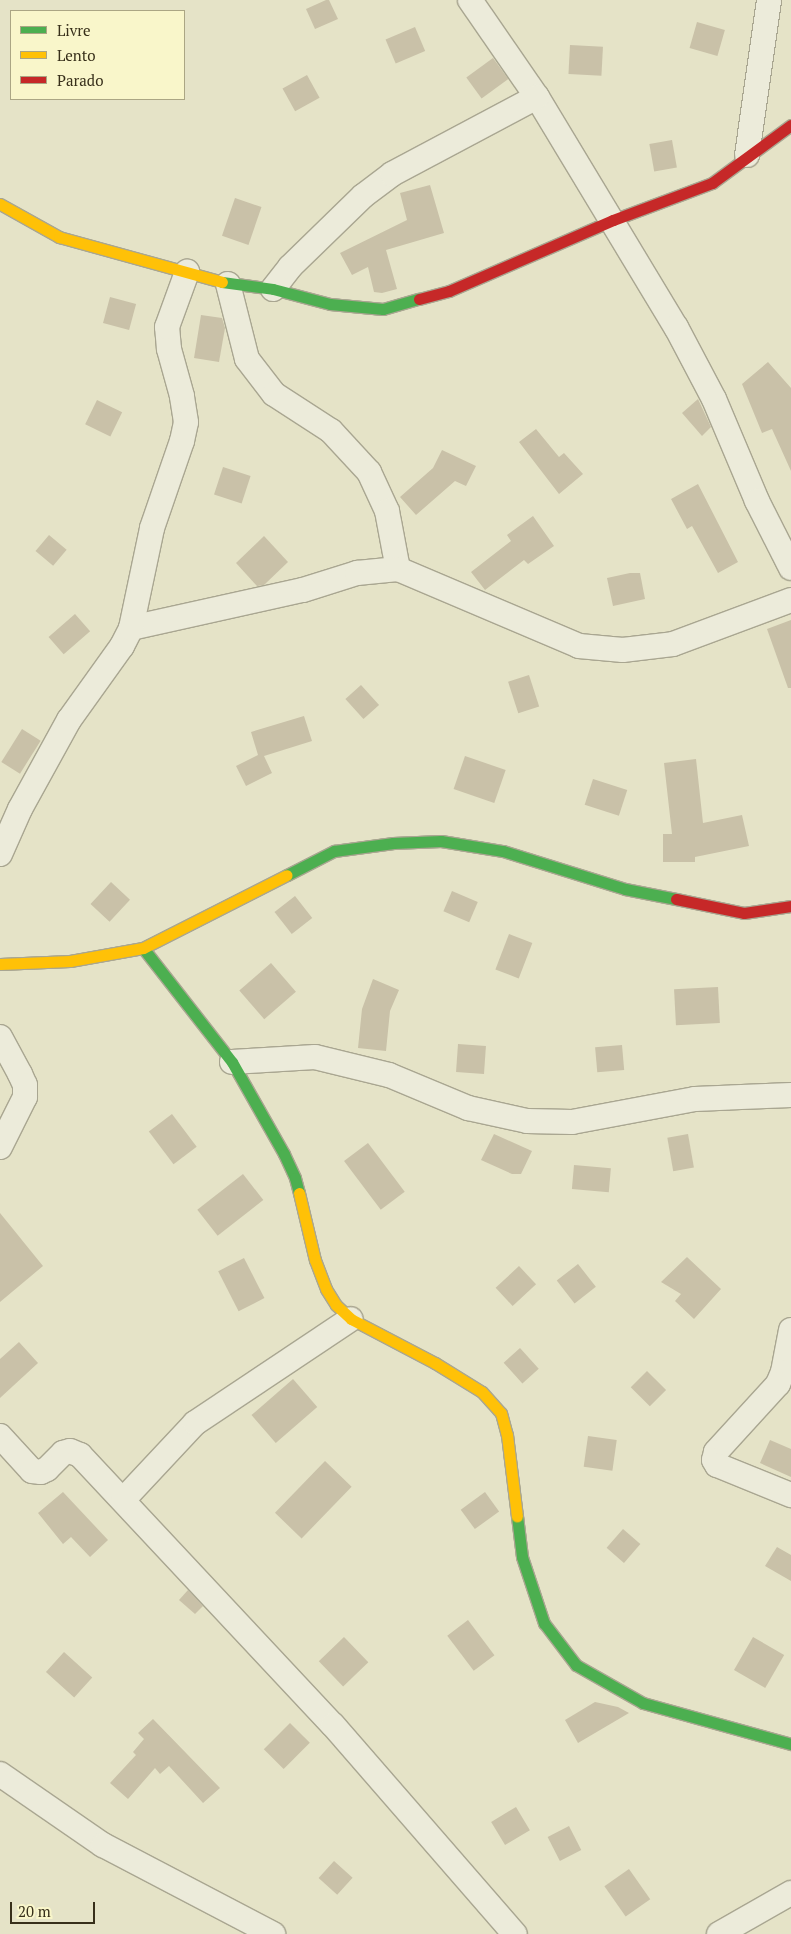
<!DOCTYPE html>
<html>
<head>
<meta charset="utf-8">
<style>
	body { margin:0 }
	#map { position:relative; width:791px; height:1934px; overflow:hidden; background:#e5e3c7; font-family:"PT Serif",serif }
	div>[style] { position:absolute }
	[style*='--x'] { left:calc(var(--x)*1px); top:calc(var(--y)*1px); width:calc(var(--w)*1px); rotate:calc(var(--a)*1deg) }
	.building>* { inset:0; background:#c9c1a8; transform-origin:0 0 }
	.roads { filter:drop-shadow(1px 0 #a9a691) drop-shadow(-1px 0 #a9a691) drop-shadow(0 1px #a9a691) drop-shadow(0 -1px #a9a691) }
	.street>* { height:24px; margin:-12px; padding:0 12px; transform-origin:12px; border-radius:12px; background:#ecebda }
	.fast>* { height:11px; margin:-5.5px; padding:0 5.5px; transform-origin:5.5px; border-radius:5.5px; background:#4caf50 }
	.slow>* { height:11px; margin:-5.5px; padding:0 5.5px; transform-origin:5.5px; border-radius:5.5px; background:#ffc107 }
	.jam>* { height:11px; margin:-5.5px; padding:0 5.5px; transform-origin:5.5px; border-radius:5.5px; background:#c62828 }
	span { translate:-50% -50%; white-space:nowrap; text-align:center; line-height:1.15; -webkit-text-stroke:4px #f9f6ca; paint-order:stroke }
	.legend { position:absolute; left:10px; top:10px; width:175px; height:90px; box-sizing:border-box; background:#f9f6ca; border:1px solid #aba684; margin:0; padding:6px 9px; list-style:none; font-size:15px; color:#372f1a }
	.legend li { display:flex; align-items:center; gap:10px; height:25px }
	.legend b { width:25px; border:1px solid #aba684 }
	.scale { position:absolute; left:10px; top:1902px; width:85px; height:22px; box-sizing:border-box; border:2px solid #372f1a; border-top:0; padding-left:6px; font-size:15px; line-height:18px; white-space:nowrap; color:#372f1a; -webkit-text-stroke:4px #f9f6ca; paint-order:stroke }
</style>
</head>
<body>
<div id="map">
	<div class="building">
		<i style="clip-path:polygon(326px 0,329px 0,338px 19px,315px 29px,306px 9px)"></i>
		<i style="left:697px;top:22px;width:29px;height:27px;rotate:16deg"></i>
		<i style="left:415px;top:27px;width:26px;height:32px;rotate:67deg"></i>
		<i style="left:570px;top:45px;width:33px;height:29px;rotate:3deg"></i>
		<i style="left:493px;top:58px;width:26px;height:33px;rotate:54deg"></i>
		<i style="left:307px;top:75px;width:26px;height:28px;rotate:61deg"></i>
		<i style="left:672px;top:140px;width:28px;height:23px;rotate:80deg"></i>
		<i style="clip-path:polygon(430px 185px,444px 233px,386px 250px,397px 289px,382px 293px,374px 292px,368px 267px,352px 275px,340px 253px,407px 220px,400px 193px)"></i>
		<i style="left:235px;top:198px;width:28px;height:40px;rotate:19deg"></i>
		<i style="left:110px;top:297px;width:27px;height:27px;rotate:15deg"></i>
		<i style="clip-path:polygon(201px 315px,222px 318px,225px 328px,219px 362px,194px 358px)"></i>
		<i style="clip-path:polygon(768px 362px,791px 388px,791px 471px,772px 429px,762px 433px,742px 384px)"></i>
		<i style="clip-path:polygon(698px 399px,711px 427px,702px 436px,682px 413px)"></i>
		<i style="left:97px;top:400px;width:28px;height:27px;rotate:26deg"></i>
		<i style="clip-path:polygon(536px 429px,559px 457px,564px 453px,583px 474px,559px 494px,519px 442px)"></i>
		<i style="clip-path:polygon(442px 450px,476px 466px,466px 486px,455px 481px,416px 515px,400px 497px,433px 468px)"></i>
		<i style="left:223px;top:467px;width:29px;height:29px;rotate:18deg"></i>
		<i style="clip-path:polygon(698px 484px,738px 562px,718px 573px,692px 526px,687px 529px,671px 499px)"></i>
		<i style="clip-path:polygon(533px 516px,554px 546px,528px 564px,524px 560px,485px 590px,471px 572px,511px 541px,507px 535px)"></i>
		<i style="left:49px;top:535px;width:23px;height:21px;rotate:40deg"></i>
		<i style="clip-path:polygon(264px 536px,288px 562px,264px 585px,257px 586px,236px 563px)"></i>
		<i style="clip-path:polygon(630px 573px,640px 573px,645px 599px,613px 606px,607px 578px)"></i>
		<i style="left:75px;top:614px;width:23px;height:35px;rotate:49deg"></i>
		<i style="clip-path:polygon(791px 620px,791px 688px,788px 688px,767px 629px)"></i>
		<i style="left:529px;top:675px;width:33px;height:22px;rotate:72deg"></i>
		<i style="left:361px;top:685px;width:27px;height:21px;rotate:48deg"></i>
		<i style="clip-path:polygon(304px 716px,312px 741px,264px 756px,272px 773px,246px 786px,236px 766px,258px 755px,251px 732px)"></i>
		<i style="left:22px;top:729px;width:22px;height:39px;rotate:32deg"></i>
		<i style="left:465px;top:756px;width:43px;height:35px;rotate:19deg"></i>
		<i style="clip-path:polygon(696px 759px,703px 823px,742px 815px,749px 846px,695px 857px,695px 862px,663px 862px,663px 834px,672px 834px,664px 763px)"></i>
		<i style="left:593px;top:779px;width:36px;height:27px;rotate:18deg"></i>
		<i style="left:111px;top:882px;width:26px;height:30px;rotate:43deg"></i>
		<i style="left:452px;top:891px;width:28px;height:22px;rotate:23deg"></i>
		<i style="left:295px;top:896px;width:28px;height:26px;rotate:52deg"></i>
		<i style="left:509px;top:934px;width:25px;height:38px;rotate:21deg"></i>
		<i style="left:271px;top:963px;width:38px;height:42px;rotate:49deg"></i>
		<i style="clip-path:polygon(373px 979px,399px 990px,390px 1011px,386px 1051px,358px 1048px,362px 1009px)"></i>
		<i style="left:718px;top:987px;width:36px;height:44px;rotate:87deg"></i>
		<i style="left:458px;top:1044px;width:28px;height:28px;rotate:4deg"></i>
		<i style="left:622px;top:1045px;width:25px;height:27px;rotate:85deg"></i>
		<i style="left:172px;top:1114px;width:41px;height:29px;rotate:53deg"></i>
		<i style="clip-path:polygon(494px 1134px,532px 1151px,521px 1174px,512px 1174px,481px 1160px)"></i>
		<i style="left:688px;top:1134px;width:34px;height:21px;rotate:80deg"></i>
		<i style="left:368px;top:1143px;width:61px;height:30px;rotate:53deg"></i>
		<i style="left:574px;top:1165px;width:37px;height:24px;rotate:5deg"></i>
		<i style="left:243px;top:1174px;width:33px;height:58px;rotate:52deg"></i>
		<i style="clip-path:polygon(0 1213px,43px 1266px,0 1302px)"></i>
		<i style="clip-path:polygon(687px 1257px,721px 1289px,694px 1319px,675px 1301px,681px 1294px,661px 1282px)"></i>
		<i style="left:244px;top:1258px;width:45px;height:29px;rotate:63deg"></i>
		<i style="left:578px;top:1264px;width:29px;height:27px;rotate:52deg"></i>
		<i style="left:519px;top:1266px;width:25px;height:32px;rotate:47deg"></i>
		<i style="clip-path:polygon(19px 1342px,38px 1363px,0 1398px,0 1359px)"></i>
		<i style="left:520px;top:1348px;width:28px;height:22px;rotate:48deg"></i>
		<i style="left:647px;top:1371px;width:27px;height:23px;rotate:45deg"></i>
		<i style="left:293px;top:1379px;width:37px;height:55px;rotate:49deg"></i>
		<i style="left:588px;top:1436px;width:29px;height:31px;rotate:8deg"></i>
		<i style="clip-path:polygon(770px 1440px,791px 1449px,791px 1477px,760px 1463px)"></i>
		<i style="left:325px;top:1461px;width:37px;height:72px;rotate:44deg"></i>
		<i style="clip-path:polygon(63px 1492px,108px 1540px,90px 1557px,71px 1537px,63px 1544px,38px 1513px)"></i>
		<i style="left:485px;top:1492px;width:24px;height:30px;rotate:54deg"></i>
		<i style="left:623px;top:1529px;width:23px;height:25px;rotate:41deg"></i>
		<i style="clip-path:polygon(777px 1547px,791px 1555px,791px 1581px,765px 1566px)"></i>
		<i style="clip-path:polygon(188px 1590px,203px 1606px,195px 1614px,179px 1600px)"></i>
		<i style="left:468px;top:1620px;width:44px;height:26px;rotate:53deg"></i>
		<i style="left:344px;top:1637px;width:35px;height:35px;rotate:46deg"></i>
		<i style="left:753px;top:1637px;width:36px;height:38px;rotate:30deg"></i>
		<i style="left:64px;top:1652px;width:38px;height:27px;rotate:42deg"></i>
		<i style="clip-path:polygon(595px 1702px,618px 1707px,629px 1713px,578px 1743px,565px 1720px)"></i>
		<i style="clip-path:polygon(153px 1719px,220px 1788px,203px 1803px,169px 1766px,160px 1774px,155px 1768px,128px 1799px,110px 1783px,136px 1755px,133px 1752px,144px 1739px,138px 1733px)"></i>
		<i style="left:290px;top:1723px;width:28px;height:37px;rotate:45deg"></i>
		<i style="left:516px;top:1807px;width:27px;height:29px;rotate:59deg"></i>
		<i style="left:569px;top:1826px;width:27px;height:24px;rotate:63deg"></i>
		<i style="left:334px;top:1861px;width:25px;height:23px;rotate:42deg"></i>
		<i style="left:629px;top:1869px;width:37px;height:30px;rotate:55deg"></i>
	</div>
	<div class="roads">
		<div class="street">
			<i style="--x:470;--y:0;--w:118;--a:55.4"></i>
			<i style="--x:537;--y:97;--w:269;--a:58.9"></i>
			<i style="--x:676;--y:327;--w:81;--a:62.2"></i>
			<i style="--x:714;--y:399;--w:111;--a:67.1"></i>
			<i style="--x:757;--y:501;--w:75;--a:63.1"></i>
			<i style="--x:747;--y:155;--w:157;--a:-81.9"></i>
			<i style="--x:228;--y:284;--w:77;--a:75.8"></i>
			<i style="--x:247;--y:359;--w:44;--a:52.4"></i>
			<i style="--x:274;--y:394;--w:68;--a:33"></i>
			<i style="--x:331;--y:431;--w:56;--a:47.2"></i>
			<i style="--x:369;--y:472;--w:43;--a:65.2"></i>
			<i style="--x:387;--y:511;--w:59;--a:79.3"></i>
			<i style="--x:273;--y:289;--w:28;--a:-52"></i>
			<i style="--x:290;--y:267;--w:102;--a:-44.2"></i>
			<i style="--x:363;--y:196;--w:36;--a:-37"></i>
			<i style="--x:392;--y:174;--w:164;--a:-28"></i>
			<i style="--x:131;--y:628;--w:176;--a:-12.5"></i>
			<i style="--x:303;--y:590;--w:57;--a:-17.5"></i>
			<i style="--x:357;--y:573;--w:41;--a:-5.6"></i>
			<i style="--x:398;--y:569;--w:197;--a:23"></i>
			<i style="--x:579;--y:646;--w:44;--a:5.2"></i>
			<i style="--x:623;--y:650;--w:50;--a:-6.8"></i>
			<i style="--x:673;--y:644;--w:126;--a:-20.4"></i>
			<i style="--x:0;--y:854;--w:49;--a:-66"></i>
			<i style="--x:20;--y:809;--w:102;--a:-61.2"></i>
			<i style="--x:69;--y:720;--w:91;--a:-54.4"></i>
			<i style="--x:122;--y:646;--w:20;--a:-63"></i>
			<i style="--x:131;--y:628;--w:102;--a:-78.1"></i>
			<i style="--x:152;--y:528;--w:92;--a:-71"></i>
			<i style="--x:182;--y:441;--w:19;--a:-78"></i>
			<i style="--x:186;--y:422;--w:26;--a:-99"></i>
			<i style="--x:182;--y:396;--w:49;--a:-105.5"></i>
			<i style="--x:169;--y:349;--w:22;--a:-95"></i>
			<i style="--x:167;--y:327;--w:59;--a:-70"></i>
			<i style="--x:0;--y:1037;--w:42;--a:61.6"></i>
			<i style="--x:20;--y:1074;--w:12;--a:66"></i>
			<i style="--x:25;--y:1085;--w:12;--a:90"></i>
			<i style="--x:25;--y:1097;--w:56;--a:116.6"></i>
			<i style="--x:232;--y:1062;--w:83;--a:-3.4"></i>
			<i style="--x:315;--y:1057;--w:76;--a:13.7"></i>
			<i style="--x:389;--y:1075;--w:86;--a:22.7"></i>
			<i style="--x:468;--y:1108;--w:60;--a:12.4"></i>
			<i style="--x:527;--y:1121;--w:45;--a:1.3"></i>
			<i style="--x:572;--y:1122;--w:125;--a:-10.6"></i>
			<i style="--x:695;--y:1099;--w:96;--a:-2.4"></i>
			<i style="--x:791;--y:1330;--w:43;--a:100.8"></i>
			<i style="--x:783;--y:1372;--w:13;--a:113"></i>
			<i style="--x:778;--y:1384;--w:92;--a:132.4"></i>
			<i style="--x:716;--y:1452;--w:8;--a:104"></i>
			<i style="--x:714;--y:1460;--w:6;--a:59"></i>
			<i style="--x:717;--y:1465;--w:80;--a:22.1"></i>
			<i style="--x:0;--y:1436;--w:47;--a:47.6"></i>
			<i style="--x:32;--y:1471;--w:9;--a:6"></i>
			<i style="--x:41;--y:1472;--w:7;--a:-27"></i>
			<i style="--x:47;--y:1469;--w:23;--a:-45"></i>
			<i style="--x:63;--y:1453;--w:7;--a:-16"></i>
			<i style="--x:70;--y:1451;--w:11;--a:22"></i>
			<i style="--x:80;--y:1455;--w:370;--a:46.9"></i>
			<i style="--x:333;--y:1725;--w:277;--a:49"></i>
			<i style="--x:123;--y:1500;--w:105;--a:-46.9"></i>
			<i style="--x:195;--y:1423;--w:187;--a:-33.7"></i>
			<i style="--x:0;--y:1774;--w:125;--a:34.6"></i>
			<i style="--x:103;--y:1845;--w:192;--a:27.6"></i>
			<i style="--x:719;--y:1934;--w:83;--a:-29.7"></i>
		</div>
		<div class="fast">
			<i style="--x:222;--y:282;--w:51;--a:7.8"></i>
			<i style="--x:273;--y:289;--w:59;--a:14.7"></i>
			<i style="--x:330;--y:304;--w:53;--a:5.4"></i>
			<i style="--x:383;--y:309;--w:37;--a:-16"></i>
			<i style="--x:287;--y:875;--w:53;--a:-27.1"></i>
			<i style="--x:334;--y:851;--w:60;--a:-7.7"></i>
			<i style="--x:393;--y:843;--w:48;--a:-2.4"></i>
			<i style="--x:441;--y:841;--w:63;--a:9.2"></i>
			<i style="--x:503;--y:851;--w:128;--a:17.3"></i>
			<i style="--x:625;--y:889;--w:52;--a:11.1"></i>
			<i style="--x:143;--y:948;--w:145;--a:52"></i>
			<i style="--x:232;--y:1062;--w:106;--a:60.5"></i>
			<i style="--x:284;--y:1154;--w:26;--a:65"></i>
			<i style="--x:295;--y:1178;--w:16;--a:75"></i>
			<i style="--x:517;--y:1516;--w:41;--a:83"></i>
			<i style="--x:522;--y:1557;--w:70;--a:71.6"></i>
			<i style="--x:544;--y:1623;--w:53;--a:52.7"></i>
			<i style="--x:576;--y:1665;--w:77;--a:29.6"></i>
			<i style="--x:643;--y:1703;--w:154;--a:15.5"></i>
		</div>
		<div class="slow">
			<i style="--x:0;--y:204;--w:68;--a:29.2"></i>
			<i style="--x:59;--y:237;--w:169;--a:15.4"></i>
			<i style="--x:0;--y:964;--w:70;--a:-2.5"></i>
			<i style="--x:70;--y:961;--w:74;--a:-10.1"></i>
			<i style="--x:143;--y:948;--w:161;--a:-26.9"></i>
			<i style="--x:299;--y:1193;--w:69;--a:76.6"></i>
			<i style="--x:315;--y:1260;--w:31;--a:69"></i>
			<i style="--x:326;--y:1289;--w:19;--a:58"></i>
			<i style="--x:336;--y:1305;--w:21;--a:43"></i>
			<i style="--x:351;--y:1319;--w:95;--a:27.6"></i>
			<i style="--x:435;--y:1363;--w:55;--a:31.7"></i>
			<i style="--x:482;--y:1392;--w:28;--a:48"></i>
			<i style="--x:501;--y:1413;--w:23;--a:75"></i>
			<i style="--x:507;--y:1435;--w:82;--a:83"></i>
		</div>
		<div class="jam">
			<i style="--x:419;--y:299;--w:31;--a:-15"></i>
			<i style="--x:449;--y:291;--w:179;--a:-23.4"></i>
			<i style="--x:613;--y:220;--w:106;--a:-20.5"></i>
			<i style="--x:712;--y:183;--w:98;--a:-36.3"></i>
			<i style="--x:676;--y:899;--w:69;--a:11.6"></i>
			<i style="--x:744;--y:913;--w:48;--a:-8.5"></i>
		</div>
	</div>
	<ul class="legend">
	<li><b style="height:6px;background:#4caf50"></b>Livre</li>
	<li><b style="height:6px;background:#ffc107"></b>Lento</li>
	<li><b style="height:6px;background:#c62828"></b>Parado</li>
	</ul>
	<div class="scale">20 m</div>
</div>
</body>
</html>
